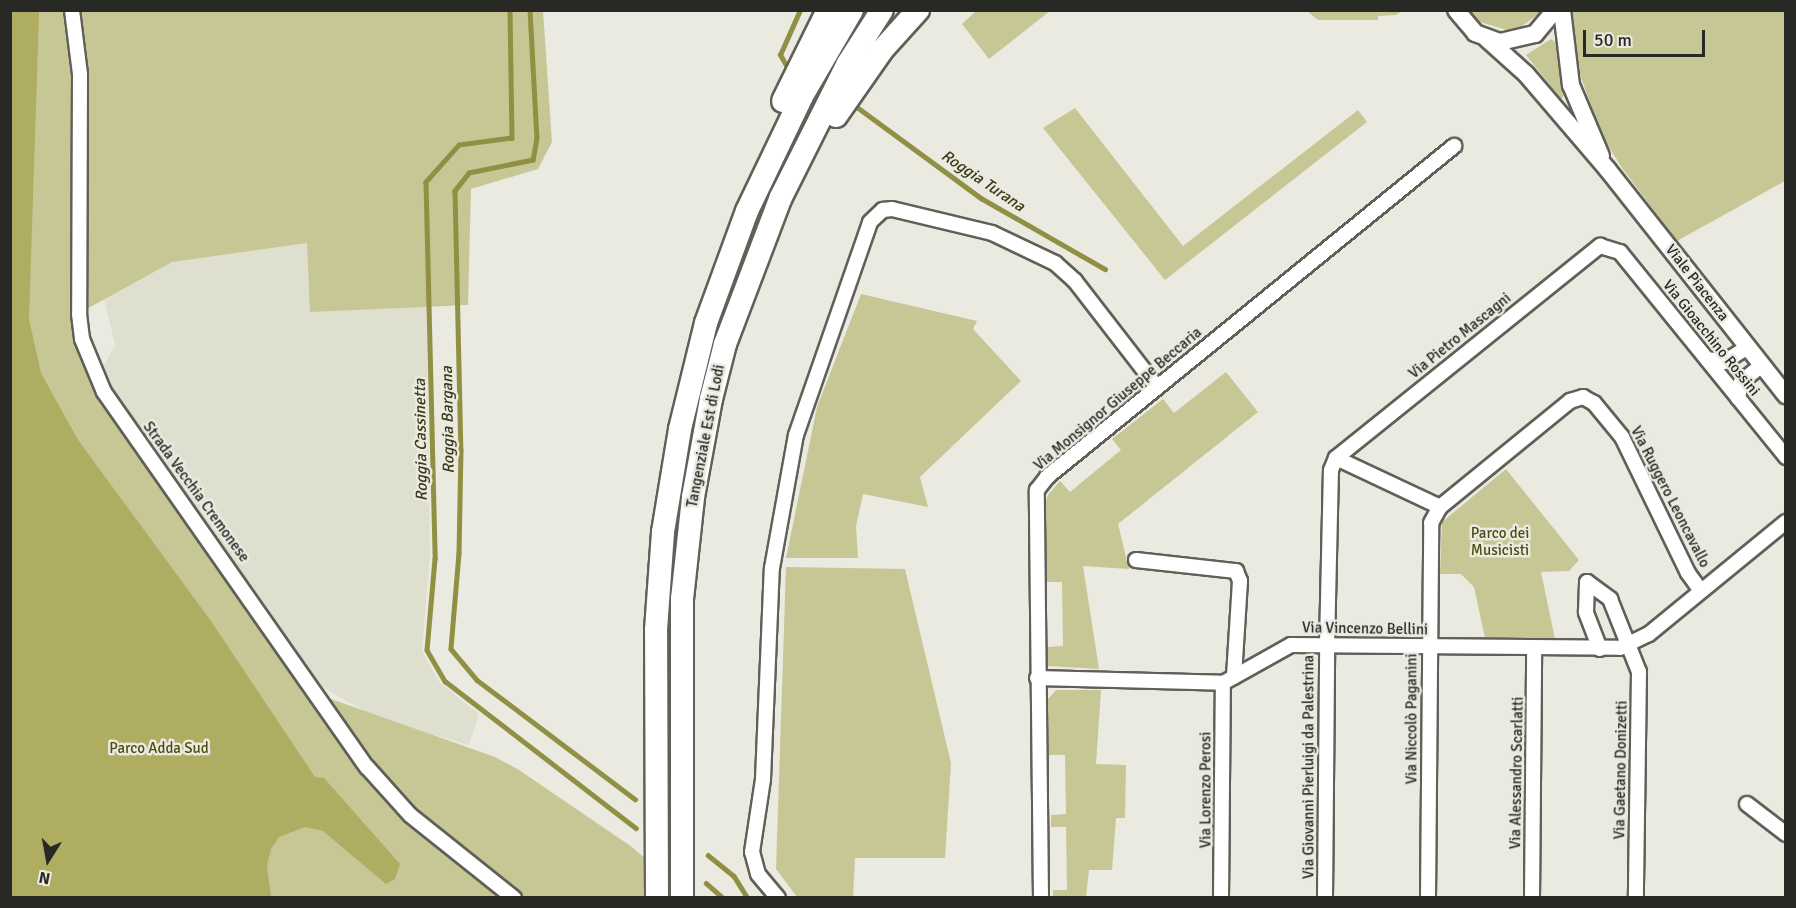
<!DOCTYPE html>
<html>
<head>
<meta charset="utf-8">
<style>
	body { margin:0 }
	#map { position:relative; width:1796px; height:908px; overflow:hidden; background:#eaeae1; font-family:Signika,sans-serif }
	div>[style] { position:absolute }
	[style*='--x'] { left:calc(var(--x)*1px); top:calc(var(--y)*1px); width:calc(var(--w)*1px); rotate:calc(var(--a)*1deg) }
	.built>* { inset:0; background:#dfdfcf }
	.green>* { inset:0; background:#c7c796 }
	.forest>* { inset:0; background:#afad61 }
	.stream>* { height:4.5px; margin:-2.25px; padding:0 2.25px; transform-origin:2.25px; border-radius:2.25px; background:#918f43 }
	.roads { filter:drop-shadow(2px 0 #606058) drop-shadow(-2px 0 #606058) drop-shadow(0 2px #606058) drop-shadow(0 -2px #606058) }
	.minor>* { height:14px; margin:-7px; padding:0 7px; transform-origin:7px; border-radius:7px; background:#fff }
	.tertiary>* { height:16px; margin:-8px; padding:0 8px; transform-origin:8px; border-radius:8px; background:#fff }
	.trunk>* { height:22px; margin:-11px; padding:0 11px; transform-origin:11px; border-radius:11px; background:#fff }
	span { translate:-50% -50%; white-space:nowrap; text-align:center; line-height:1.15; -webkit-text-stroke:5px #eaeae1; paint-order:stroke }
	.street-label { font-size:15px; color:#282824 }
	.park-label { font-size:15px; color:#4e4c11 }
	.water-label { font-size:16px; color:#3b3a18; font-style:italic }
	.frame { position:absolute; inset:0; border:12px solid #282824; pointer-events:none }
	.north { position:absolute; left:18px; top:830px; width:60px; height:60px; -webkit-text-stroke:4px #eaeae1; paint-order:stroke; rotate:191deg; font-size:16px; font-weight:700; line-height:24px; text-align:center; color:#282824 }
	.north::after { content:''; display:block; margin:auto; width:21px; height:27px; background:#282824; clip-path:polygon(50% 0,100% 100%,50% 72%,0 100%) }
	.scale { position:absolute; left:1583px; top:30px; width:122px; height:27px; box-sizing:border-box; border:3px solid #282824; border-top:0; padding-left:8px; font-size:18px; line-height:21px; white-space:nowrap; color:#282824; -webkit-text-stroke:4px #eaeae1; paint-order:stroke }
</style>
</head>
<body>
<div id="map">
	<div class="built">
		<i style="clip-path:polygon(420px 187px,427px 308px,430px 555px,422px 651px,440px 683px,479px 714px,469px 745px,381px 720px,284px 666px,93px 386px,115px 345px,93px 251px)"></i>
	</div>
	<div class="green">
		<i style="clip-path:polygon(10px 11px,543px 11px,552px 142px,538px 169px,471px 189px,468px 305px,310px 312px,307px 243px,172px 262px,74px 316px,78px 346px,93px 386px,292px 672px,331px 699px,495px 757px,519px 770px,632px 847px,689px 897px,11px 897px)"></i>
		<i style="clip-path:polygon(976px 11px,976px 10px,1050px 11px,989px 59px,962px 24px)"></i>
		<i style="clip-path:polygon(1307px 11px,1307px 10px,1402px 11px,1396px 15px,1378px 16px,1378px 20px,1318px 20px)"></i>
		<i style="clip-path:polygon(1470px 11px,1542px 11px,1521px 27px,1507px 30px,1480px 22px)"></i>
		<i style="clip-path:polygon(1572px 11px,1785px 11px,1785px 181px,1677px 241px,1622px 168px,1601px 134px,1577px 66px)"></i>
		<i style="clip-path:polygon(1551px 39px,1556px 43px,1564px 95px,1561px 99px,1526px 55px)"></i>
		<i style="clip-path:polygon(1075px 108px,1183px 246px,1358px 110px,1367px 122px,1165px 280px,1043px 128px)"></i>
		<i style="clip-path:polygon(861px 294px,977px 321px,973px 329px,1021px 381px,920px 477px,928px 507px,863px 494px,856px 526px,858px 558px,786px 558px,817px 407px)"></i>
		<i style="clip-path:polygon(1226px 372px,1258px 412px,1118px 524px,1129px 569px,1083px 566px,1099px 669px,1048px 666px,1047px 647px,1063px 646px,1062px 582px,1046px 582px,1044px 508px,1048px 495px,1060px 481px,1070px 492px,1121px 450px,1112px 439px,1163px 399px,1174px 413px)"></i>
		<i style="clip-path:polygon(1506px 469px,1579px 560px,1569px 571px,1541px 572px,1555px 639px,1485px 638px,1474px 587px,1461px 574px,1440px 574px,1442px 522px)"></i>
		<i style="clip-path:polygon(786px 567px,905px 569px,951px 763px,945px 858px,855px 858px,853px 897px,797px 897px,776px 869px)"></i>
		<i style="clip-path:polygon(1056px 690px,1101px 690px,1096px 764px,1126px 765px,1125px 818px,1116px 818px,1112px 870px,1089px 870px,1086px 897px,1053px 897px,1053px 890px,1067px 890px,1066px 827px,1051px 827px,1051px 815px,1066px 814px,1065px 755px,1049px 755px,1048px 699px)"></i>
	</div>
	<div class="forest">
		<i style="clip-path:polygon(10px 11px,39px 11px,39px 14px,29px 319px,41px 373px,78px 440px,211px 621px,315px 777px,324px 778px,400px 864px,395px 879px,386px 884px,323px 831px,305px 827px,279px 837px,271px 849px,267px 866px,271px 897px,11px 897px)"></i>
	</div>
	<div class="stream">
		<i style="--x:510;--y:10;--w:128;--a:89.1"></i>
		<i style="--x:512;--y:138;--w:53;--a:172.5"></i>
		<i style="--x:459;--y:145;--w:50;--a:131.7"></i>
		<i style="--x:426;--y:182;--w:377;--a:88.6"></i>
		<i style="--x:435;--y:559;--w:91;--a:95"></i>
		<i style="--x:427;--y:650;--w:36;--a:60"></i>
		<i style="--x:445;--y:681;--w:241;--a:37.6"></i>
		<i style="--x:530;--y:10;--w:128;--a:86.9"></i>
		<i style="--x:537;--y:138;--w:22;--a:100"></i>
		<i style="--x:533;--y:160;--w:65;--a:168.5"></i>
		<i style="--x:469;--y:173;--w:23;--a:128"></i>
		<i style="--x:455;--y:191;--w:259;--a:88.7"></i>
		<i style="--x:461;--y:450;--w:103;--a:91.1"></i>
		<i style="--x:459;--y:553;--w:96;--a:94.8"></i>
		<i style="--x:451;--y:649;--w:40;--a:50"></i>
		<i style="--x:477;--y:680;--w:198;--a:37"></i>
		<i style="--x:787;--y:67;--w:14;--a:-120"></i>
		<i style="--x:780;--y:55;--w:49;--a:-66"></i>
		<i style="--x:853;--y:104;--w:159;--a:36.3"></i>
		<i style="--x:981;--y:198;--w:143;--a:29.8"></i>
		<i style="--x:708;--y:855;--w:33;--a:39"></i>
		<i style="--x:734;--y:876;--w:26;--a:58"></i>
		<i style="--x:706;--y:883;--w:23;--a:41"></i>
	</div>
	<div class="roads">
		<div class="minor">
			<i style="--x:72;--y:10;--w:64;--a:82.9"></i>
			<i style="--x:80;--y:74;--w:240;--a:90.2"></i>
			<i style="--x:79;--y:314;--w:25;--a:83"></i>
			<i style="--x:82;--y:339;--w:57;--a:67.5"></i>
			<i style="--x:104;--y:392;--w:458;--a:55"></i>
			<i style="--x:367;--y:767;--w:64;--a:48.1"></i>
			<i style="--x:410;--y:815;--w:133;--a:38.6"></i>
			<i style="--x:1707;--y:359;--w:17;--a:10"></i>
			<i style="--x:1724;--y:362;--w:28;--a:-32"></i>
			<i style="--x:1738;--y:398;--w:16;--a:-79"></i>
			<i style="--x:1741;--y:382;--w:27;--a:-39"></i>
			<i style="--x:1336;--y:458;--w:339;--a:-38.8"></i>
			<i style="--x:1600;--y:246;--w:21;--a:17"></i>
			<i style="--x:1620;--y:252;--w:264;--a:51"></i>
			<i style="--x:1336;--y:458;--w:115;--a:25.2"></i>
			<i style="--x:1136;--y:560;--w:101;--a:6.3"></i>
			<i style="--x:1236;--y:571;--w:11;--a:68"></i>
			<i style="--x:1240;--y:581;--w:96;--a:93.6"></i>
			<i style="--x:1600;--y:649;--w:40;--a:-111"></i>
			<i style="--x:1586;--y:612;--w:30;--a:-88"></i>
			<i style="--x:1587;--y:582;--w:29;--a:36"></i>
			<i style="--x:1610;--y:599;--w:79;--a:68.3"></i>
			<i style="--x:1639;--y:672;--w:226;--a:90.8"></i>
			<i style="--x:1037;--y:678;--w:186;--a:1.5"></i>
			<i style="--x:1223;--y:683;--w:78;--a:-29.2"></i>
			<i style="--x:1291;--y:645;--w:329;--a:0.5"></i>
			<i style="--x:1620;--y:648;--w:32;--a:-26"></i>
			<i style="--x:1649;--y:634;--w:177;--a:-39.3"></i>
			<i style="--x:1747;--y:804;--w:49;--a:37.6"></i>
			<i style="--x:778;--y:898;--w:31;--a:-130"></i>
			<i style="--x:758;--y:874;--w:23;--a:-105"></i>
			<i style="--x:752;--y:852;--w:74;--a:-81.4"></i>
			<i style="--x:763;--y:779;--w:211;--a:-87.6"></i>
			<i style="--x:772;--y:568;--w:135;--a:-79.8"></i>
			<i style="--x:796;--y:435;--w:225;--a:-70.8"></i>
			<i style="--x:870;--y:222;--w:18;--a:-43"></i>
			<i style="--x:883;--y:210;--w:9;--a:-6"></i>
			<i style="--x:892;--y:209;--w:103;--a:13.5"></i>
			<i style="--x:992;--y:233;--w:70;--a:25.5"></i>
			<i style="--x:1055;--y:263;--w:27;--a:42"></i>
			<i style="--x:1075;--y:281;--w:134;--a:52.3"></i>
			<i style="--x:1041;--y:898;--w:408;--a:-90.6"></i>
			<i style="--x:1037;--y:490;--w:16;--a:-52"></i>
			<i style="--x:1047;--y:477;--w:525;--a:-39.12"></i>
			<i style="--x:1221;--y:898;--w:215;--a:-89.5"></i>
			<i style="--x:1325;--y:898;--w:253;--a:-89.5"></i>
			<i style="--x:1327;--y:645;--w:175;--a:-88.7"></i>
			<i style="--x:1331;--y:470;--w:13;--a:-67"></i>
			<i style="--x:1428;--y:898;--w:375;--a:-89.5"></i>
			<i style="--x:1431;--y:523;--w:18;--a:-61"></i>
			<i style="--x:1440;--y:507;--w:168;--a:-39.2"></i>
			<i style="--x:1570;--y:401;--w:14;--a:-17"></i>
			<i style="--x:1583;--y:397;--w:13;--a:29"></i>
			<i style="--x:1594;--y:403;--w:44;--a:50.5"></i>
			<i style="--x:1622;--y:437;--w:151;--a:64.1"></i>
			<i style="--x:1688;--y:573;--w:22;--a:54"></i>
			<i style="--x:1532;--y:898;--w:250;--a:-89.5"></i>
		</div>
		<div class="tertiary">
			<i style="--x:1456;--y:10;--w:30;--a:50"></i>
			<i style="--x:1475;--y:33;--w:27;--a:20"></i>
			<i style="--x:1500;--y:42;--w:36;--a:-13"></i>
			<i style="--x:1535;--y:34;--w:31;--a:-50"></i>
			<i style="--x:1562;--y:10;--w:76;--a:83.2"></i>
			<i style="--x:1571;--y:85;--w:77;--a:67.1"></i>
			<i style="--x:1487;--y:39;--w:52;--a:41.9"></i>
			<i style="--x:1526;--y:74;--w:126;--a:49.5"></i>
			<i style="--x:1608;--y:170;--w:287;--a:51.7"></i>
		</div>
		<div class="trunk">
			<i style="--x:783;--y:101;--w:102;--a:-63.7"></i>
			<i style="--x:836;--y:116;--w:80;--a:-55.1"></i>
			<i style="--x:882;--y:50;--w:54;--a:-48"></i>
			<i style="--x:657;--y:898;--w:268;--a:-90.2"></i>
			<i style="--x:656;--y:630;--w:98;--a:-85.9"></i>
			<i style="--x:663;--y:532;--w:104;--a:-80.6"></i>
			<i style="--x:680;--y:429;--w:109;--a:-76.2"></i>
			<i style="--x:706;--y:323;--w:119;--a:-69.9"></i>
			<i style="--x:747;--y:211;--w:127;--a:-64.4"></i>
			<i style="--x:802;--y:96;--w:99;--a:-59.8"></i>
			<i style="--x:682;--y:898;--w:299;--a:-90"></i>
			<i style="--x:682;--y:599;--w:103;--a:-83.8"></i>
			<i style="--x:693;--y:497;--w:100;--a:-79.6"></i>
			<i style="--x:711;--y:399;--w:57;--a:-75.7"></i>
			<i style="--x:725;--y:344;--w:155;--a:-69.2"></i>
			<i style="--x:780;--y:199;--w:150;--a:-63.4"></i>
			<i style="--x:847;--y:65;--w:65;--a:-57.5"></i>
		</div>
	</div>
	<div class="street-label">
		<span style="left:1697px;top:283px;rotate:52deg">Viale Piacenza</span>
		<span style="left:1460px;top:336px;rotate:-39deg">Via Pietro Mascagni</span>
		<span style="left:1711px;top:338px;rotate:51deg">Via Gioacchino Rossini</span>
		<span style="left:1118px;top:399px;rotate:-40deg">Via Monsignor Giuseppe Beccaria</span>
		<span style="left:706px;top:436px;rotate:-79deg">Tangenziale Est di Lodi</span>
		<span style="left:196px;top:492px;rotate:54deg">Strada Vecchia Cremonese</span>
		<span style="left:1670px;top:497px;rotate:63deg">Via Ruggero Leoncavallo</span>
		<span style="left:1365px;top:629px;rotate:1deg">Via Vincenzo Bellini</span>
		<span style="left:1412px;top:719px;rotate:-90deg">Via Niccolò Paganini</span>
		<span style="left:1309px;top:767px;rotate:-90deg">Via Giovanni Pierluigi da Palestrina</span>
		<span style="left:1621px;top:770px;rotate:-89deg">Via Gaetano Donizetti</span>
		<span style="left:1517px;top:773px;rotate:-89deg">Via Alessandro Scarlatti</span>
		<span style="left:1206px;top:790px;rotate:-90deg">Via Lorenzo Perosi</span>
	</div>
	<div class="park-label">
		<span style="left:1500px;top:542px">Parco dei<br>Musicisti</span>
		<span style="left:159px;top:749px">Parco Adda Sud</span>
	</div>
	<div class="water-label">
		<span style="left:983px;top:181px;rotate:34deg">Roggia Turana</span>
		<span style="left:448px;top:420px;rotate:-91deg">Roggia Bargana</span>
		<span style="left:421px;top:440px;rotate:-91deg">Roggia Cassinetta</span>
	</div>
	<div class="frame"></div>
	<div class="north">N</div>
	<div class="scale">50 m</div>
</div>
</body>
</html>
